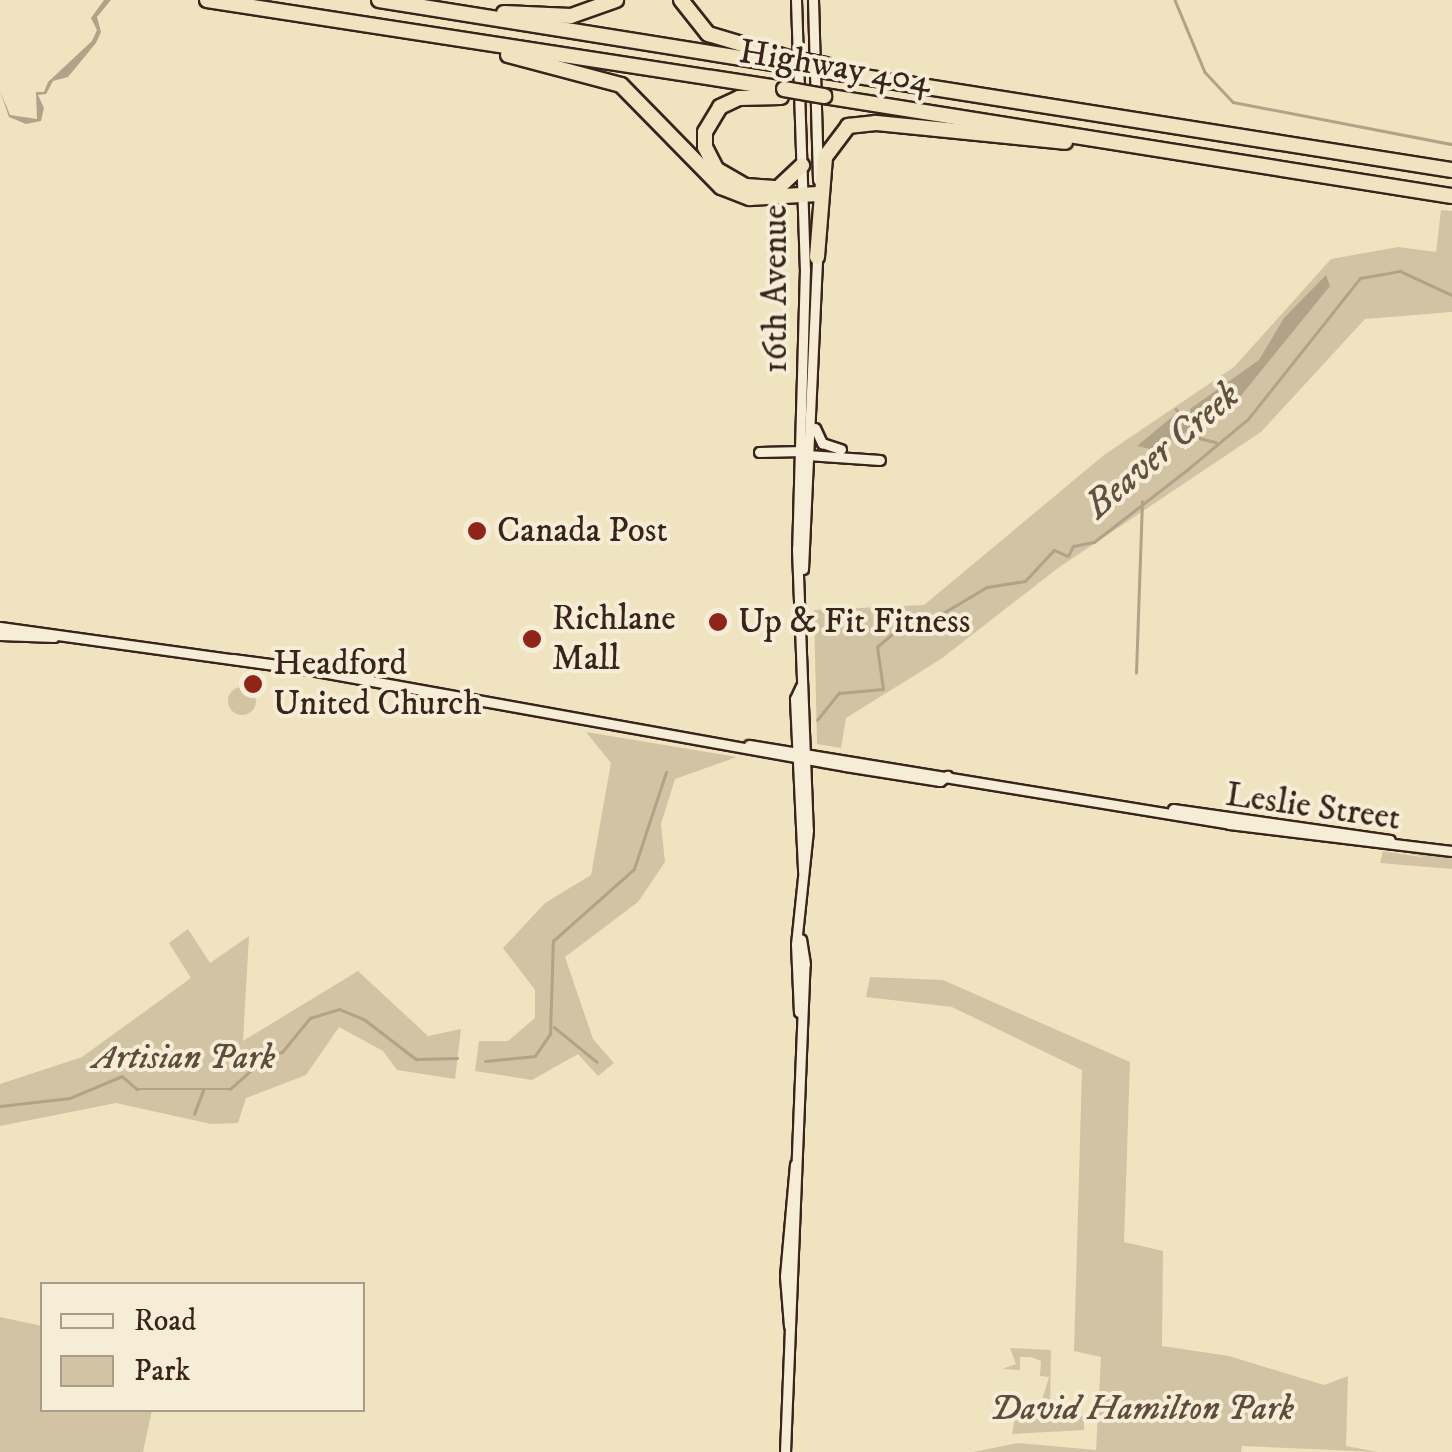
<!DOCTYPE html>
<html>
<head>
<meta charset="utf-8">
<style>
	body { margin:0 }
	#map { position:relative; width:1452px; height:1452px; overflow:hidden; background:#f0e4c0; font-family:"IM FELL DW Pica",serif }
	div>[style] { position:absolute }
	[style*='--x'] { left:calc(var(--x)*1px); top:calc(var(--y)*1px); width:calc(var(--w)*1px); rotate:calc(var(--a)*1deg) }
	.green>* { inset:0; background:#d1c3a4 }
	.round { border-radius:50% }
	.water>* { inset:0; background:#b2a288 }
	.stream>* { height:2.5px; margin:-1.25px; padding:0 1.25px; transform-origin:1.25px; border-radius:1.25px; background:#b2a288 }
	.roads { filter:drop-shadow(2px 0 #3a231b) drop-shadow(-2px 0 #3a231b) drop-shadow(0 2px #3a231b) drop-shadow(0 -2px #3a231b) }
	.secondary>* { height:9px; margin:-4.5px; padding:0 4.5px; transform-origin:4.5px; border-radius:4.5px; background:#f5edd6 }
	.highway>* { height:14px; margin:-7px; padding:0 7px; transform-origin:7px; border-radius:7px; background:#f0e4c0 }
	.bridges { filter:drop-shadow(2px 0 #3a231b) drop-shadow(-2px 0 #3a231b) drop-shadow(0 2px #3a231b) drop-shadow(0 -2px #3a231b) }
	.highway-bridge>* { height:14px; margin:-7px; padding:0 7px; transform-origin:7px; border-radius:7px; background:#f0e4c0 }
	.dots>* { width:28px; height:28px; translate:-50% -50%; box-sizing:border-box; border:5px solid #f5edd6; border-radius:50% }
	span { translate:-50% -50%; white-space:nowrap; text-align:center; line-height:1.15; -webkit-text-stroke:8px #f5edd6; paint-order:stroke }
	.street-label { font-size:35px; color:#3a231b }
	.poi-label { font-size:35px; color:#3a231b }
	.left { translate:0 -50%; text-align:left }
	.park-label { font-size:35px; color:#604b3d; font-style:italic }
	.water-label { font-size:38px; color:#644f41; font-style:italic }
	.legend { position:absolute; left:40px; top:1282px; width:325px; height:130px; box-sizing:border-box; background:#f5edd6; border:2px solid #aa9c8b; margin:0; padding:12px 18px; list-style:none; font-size:30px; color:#3a231b }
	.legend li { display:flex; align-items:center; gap:20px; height:50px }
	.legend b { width:50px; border:2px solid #aa9c8b }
</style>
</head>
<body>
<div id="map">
	<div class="green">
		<i style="clip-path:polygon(1441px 210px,1452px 211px,1452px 312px,1365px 319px,1261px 432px,1058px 568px,941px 659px,846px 718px,841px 748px,817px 744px,814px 610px,924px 605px,1104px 455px,1234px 367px,1331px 259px,1398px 247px,1436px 252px)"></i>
		<i class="round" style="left:228px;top:687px;width:28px;height:28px"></i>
		<i style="clip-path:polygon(586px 732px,737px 757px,675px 779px,661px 824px,665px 862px,638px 902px,565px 957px,593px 1039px,614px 1063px,598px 1076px,578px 1054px,532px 1080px,475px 1071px,479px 1041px,508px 1041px,535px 1018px,535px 990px,503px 948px,545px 903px,591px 875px,611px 763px)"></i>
		<i style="clip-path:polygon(1387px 848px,1452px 858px,1452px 869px,1380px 863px,1383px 851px,1428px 858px)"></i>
		<i style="clip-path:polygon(188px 929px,210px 963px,249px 936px,243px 1041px,358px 971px,428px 1036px,461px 1029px,455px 1079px,397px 1070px,383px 1051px,339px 1027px,306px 1075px,246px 1098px,238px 1123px,211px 1124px,116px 1103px,0 1126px,0 1084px,82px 1057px,191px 978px,169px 943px)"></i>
		<i style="clip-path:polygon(870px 977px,943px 980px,1130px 1062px,1124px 1242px,1163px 1251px,1162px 1346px,1229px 1356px,1324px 1385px,1348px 1376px,1346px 1446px,1378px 1452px,1242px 1446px,1241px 1452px,973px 1452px,1018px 1443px,1096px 1450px,1101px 1357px,1074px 1351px,1082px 1070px,952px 1007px,866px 997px)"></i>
		<i style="clip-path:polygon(0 1317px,42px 1326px,42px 1410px,152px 1410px,143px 1452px,0 1452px)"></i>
		<i style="clip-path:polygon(1010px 1348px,1051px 1350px,1050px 1411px,1084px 1416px,1084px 1430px,1012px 1434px,1015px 1418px,1037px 1416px,1049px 1377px,1040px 1376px,1041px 1361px,1031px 1357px,1020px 1357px,1020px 1370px,1002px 1369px,1016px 1364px)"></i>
	</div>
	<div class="water">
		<i style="clip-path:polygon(104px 0,111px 0,97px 17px,101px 32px,96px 43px,68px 77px,53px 81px,46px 94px,38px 95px,44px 108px,41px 121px,26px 124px,9px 117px,0 91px,10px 115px,37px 119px,36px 92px,44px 92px,48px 82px,92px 41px,97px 30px,91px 18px)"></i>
		<i style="clip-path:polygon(1326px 275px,1330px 286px,1226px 414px,1150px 449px,1137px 446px,1178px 412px,1191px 427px,1190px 409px,1259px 360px,1284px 318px)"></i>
	</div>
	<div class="stream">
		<i style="--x:1175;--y:0;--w:78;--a:67.4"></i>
		<i style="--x:1205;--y:72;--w:41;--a:47"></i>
		<i style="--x:1233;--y:102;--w:223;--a:10.9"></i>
		<i style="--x:1176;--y:409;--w:38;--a:50"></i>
		<i style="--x:1200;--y:438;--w:16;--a:15"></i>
		<i style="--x:933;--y:619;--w:63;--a:-30.7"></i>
		<i style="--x:987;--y:587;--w:38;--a:-9"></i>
		<i style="--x:1025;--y:581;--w:42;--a:-46.9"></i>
		<i style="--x:1054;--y:550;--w:15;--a:23"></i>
		<i style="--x:1068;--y:556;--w:11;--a:-63"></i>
		<i style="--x:1073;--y:546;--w:21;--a:-11"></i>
		<i style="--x:1094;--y:542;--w:119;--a:-37.8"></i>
		<i style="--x:1188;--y:469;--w:78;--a:-39.8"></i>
		<i style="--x:1248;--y:419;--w:180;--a:-51.5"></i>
		<i style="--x:1360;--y:278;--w:41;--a:-9.9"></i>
		<i style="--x:1400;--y:271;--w:57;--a:24.8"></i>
		<i style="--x:1136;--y:673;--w:171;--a:-88"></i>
		<i style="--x:817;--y:720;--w:35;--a:-51"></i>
		<i style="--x:839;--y:693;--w:44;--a:-5.2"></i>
		<i style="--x:883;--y:689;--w:42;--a:-98.1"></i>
		<i style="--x:877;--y:647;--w:23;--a:-41"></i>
		<i style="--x:894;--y:632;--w:20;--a:-6"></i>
		<i style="--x:554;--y:1027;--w:55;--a:39.1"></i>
		<i style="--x:485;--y:1061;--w:50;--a:-5.7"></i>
		<i style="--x:535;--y:1056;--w:27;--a:-56"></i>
		<i style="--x:550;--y:1034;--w:93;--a:-88.2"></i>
		<i style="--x:553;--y:941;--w:108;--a:-41.6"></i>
		<i style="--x:634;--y:869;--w:102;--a:-71.7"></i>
		<i style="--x:0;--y:1106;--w:70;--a:-6.5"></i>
		<i style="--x:70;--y:1098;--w:56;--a:-22.9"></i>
		<i style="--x:122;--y:1076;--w:20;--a:41"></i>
		<i style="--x:137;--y:1089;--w:93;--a:0"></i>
		<i style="--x:230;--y:1089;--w:50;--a:-41.7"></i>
		<i style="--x:267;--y:1056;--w:16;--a:-15"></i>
		<i style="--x:282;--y:1052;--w:44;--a:-50.5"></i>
		<i style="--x:310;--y:1018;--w:30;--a:-17"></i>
		<i style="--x:339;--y:1009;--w:27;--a:22"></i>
		<i style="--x:364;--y:1019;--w:66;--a:37.6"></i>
		<i style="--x:416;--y:1059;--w:41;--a:-1.4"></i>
		<i style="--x:194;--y:1114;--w:26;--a:-69"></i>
	</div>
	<div class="roads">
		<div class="secondary">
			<i style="--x:796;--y:0;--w:269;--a:88.1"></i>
			<i style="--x:805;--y:269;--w:280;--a:91.6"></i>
			<i style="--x:797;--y:549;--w:281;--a:87.8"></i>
			<i style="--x:808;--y:830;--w:115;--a:96"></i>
			<i style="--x:796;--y:944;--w:68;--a:87.5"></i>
			<i style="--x:813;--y:0;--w:180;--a:88.4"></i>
			<i style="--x:815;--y:428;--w:17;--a:65"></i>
			<i style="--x:822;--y:443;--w:20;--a:18"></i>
			<i style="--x:759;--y:452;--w:44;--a:-1.3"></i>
			<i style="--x:807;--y:455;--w:73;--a:3.9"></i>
			<i style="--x:803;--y:569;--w:314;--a:-87.4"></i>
			<i style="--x:0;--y:627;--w:319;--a:7.9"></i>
			<i style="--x:316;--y:671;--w:537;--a:10.18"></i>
			<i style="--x:845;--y:766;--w:96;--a:9"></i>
			<i style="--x:940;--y:781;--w:9;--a:-36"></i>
			<i style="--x:0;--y:635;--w:54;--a:2.1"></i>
			<i style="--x:233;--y:659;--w:83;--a:7.6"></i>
			<i style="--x:801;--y:686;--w:14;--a:115"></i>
			<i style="--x:795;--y:699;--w:172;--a:87.3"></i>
			<i style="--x:749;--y:745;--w:486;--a:9.3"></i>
			<i style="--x:1229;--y:824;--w:224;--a:6.9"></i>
			<i style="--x:1173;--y:809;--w:219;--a:8.1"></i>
			<i style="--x:789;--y:1326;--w:50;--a:-94.6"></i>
			<i style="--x:785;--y:1276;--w:112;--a:-84.9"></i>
			<i style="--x:785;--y:1452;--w:488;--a:-87.7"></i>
			<i style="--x:805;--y:964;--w:25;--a:-99"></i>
		</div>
		<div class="highway">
			<i style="--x:207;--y:0;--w:584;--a:8.77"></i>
			<i style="--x:379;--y:0;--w:416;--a:9.1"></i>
			<i style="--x:681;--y:0;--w:43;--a:51.5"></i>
			<i style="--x:708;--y:34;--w:84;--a:16.5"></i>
			<i style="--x:504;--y:13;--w:67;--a:2.6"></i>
			<i style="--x:571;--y:16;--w:48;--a:-19.6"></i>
			<i style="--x:508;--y:55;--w:117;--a:14.9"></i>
			<i style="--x:621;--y:85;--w:143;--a:45.6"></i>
			<i style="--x:721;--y:187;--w:31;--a:21"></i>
			<i style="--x:750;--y:198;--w:68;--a:-3.4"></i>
			<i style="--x:826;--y:71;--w:634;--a:8.99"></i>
			<i style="--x:824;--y:96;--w:636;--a:9.05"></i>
			<i style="--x:781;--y:97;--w:42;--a:178.6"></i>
			<i style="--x:739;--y:98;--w:21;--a:155"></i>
			<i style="--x:720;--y:107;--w:29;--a:121"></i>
			<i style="--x:705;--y:132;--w:15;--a:90"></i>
			<i style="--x:705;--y:147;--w:25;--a:63"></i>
			<i style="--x:716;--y:169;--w:34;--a:30"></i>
			<i style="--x:746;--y:186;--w:32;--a:4"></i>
			<i style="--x:778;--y:188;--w:33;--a:-43"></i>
			<i style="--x:817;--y:257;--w:100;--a:-85.4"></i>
			<i style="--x:825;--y:157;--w:39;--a:-53"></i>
			<i style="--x:848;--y:126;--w:28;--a:-6"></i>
			<i style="--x:876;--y:123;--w:190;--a:5.7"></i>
		</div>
	</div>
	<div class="bridges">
		<div class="highway-bridge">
			<i style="--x:790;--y:58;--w:36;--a:11"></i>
			<i style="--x:784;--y:89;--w:41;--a:9.9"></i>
		</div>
	</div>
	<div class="dots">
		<i style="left:477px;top:531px;background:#8f2418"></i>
		<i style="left:718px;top:622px;background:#8f2418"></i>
		<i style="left:532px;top:639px;background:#8f2418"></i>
		<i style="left:253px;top:684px;background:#8f2418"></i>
	</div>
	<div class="street-label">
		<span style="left:835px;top:67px;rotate:9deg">Highway 404</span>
		<span style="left:776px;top:289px;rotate:-90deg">16th Avenue</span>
		<span style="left:1313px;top:807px;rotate:8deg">Leslie Street</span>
	</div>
	<div class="poi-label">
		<span class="left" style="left:497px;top:531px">Canada Post</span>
		<span class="left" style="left:552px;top:639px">Richlane<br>Mall</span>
		<span class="left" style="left:738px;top:622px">Up &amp; Fit Fitness</span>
		<span class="left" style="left:273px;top:684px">Headford<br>United Church</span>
	</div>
	<div class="park-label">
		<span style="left:184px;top:1058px">Artisian Park</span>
		<span style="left:1142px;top:1409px">David Hamilton Park</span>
	</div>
	<div class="water-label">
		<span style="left:1163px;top:451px;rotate:-40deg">Beaver Creek</span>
	</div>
	<ul class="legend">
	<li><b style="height:12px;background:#f5edd6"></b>Road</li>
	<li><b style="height:28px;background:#d1c3a4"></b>Park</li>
	</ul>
</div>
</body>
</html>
